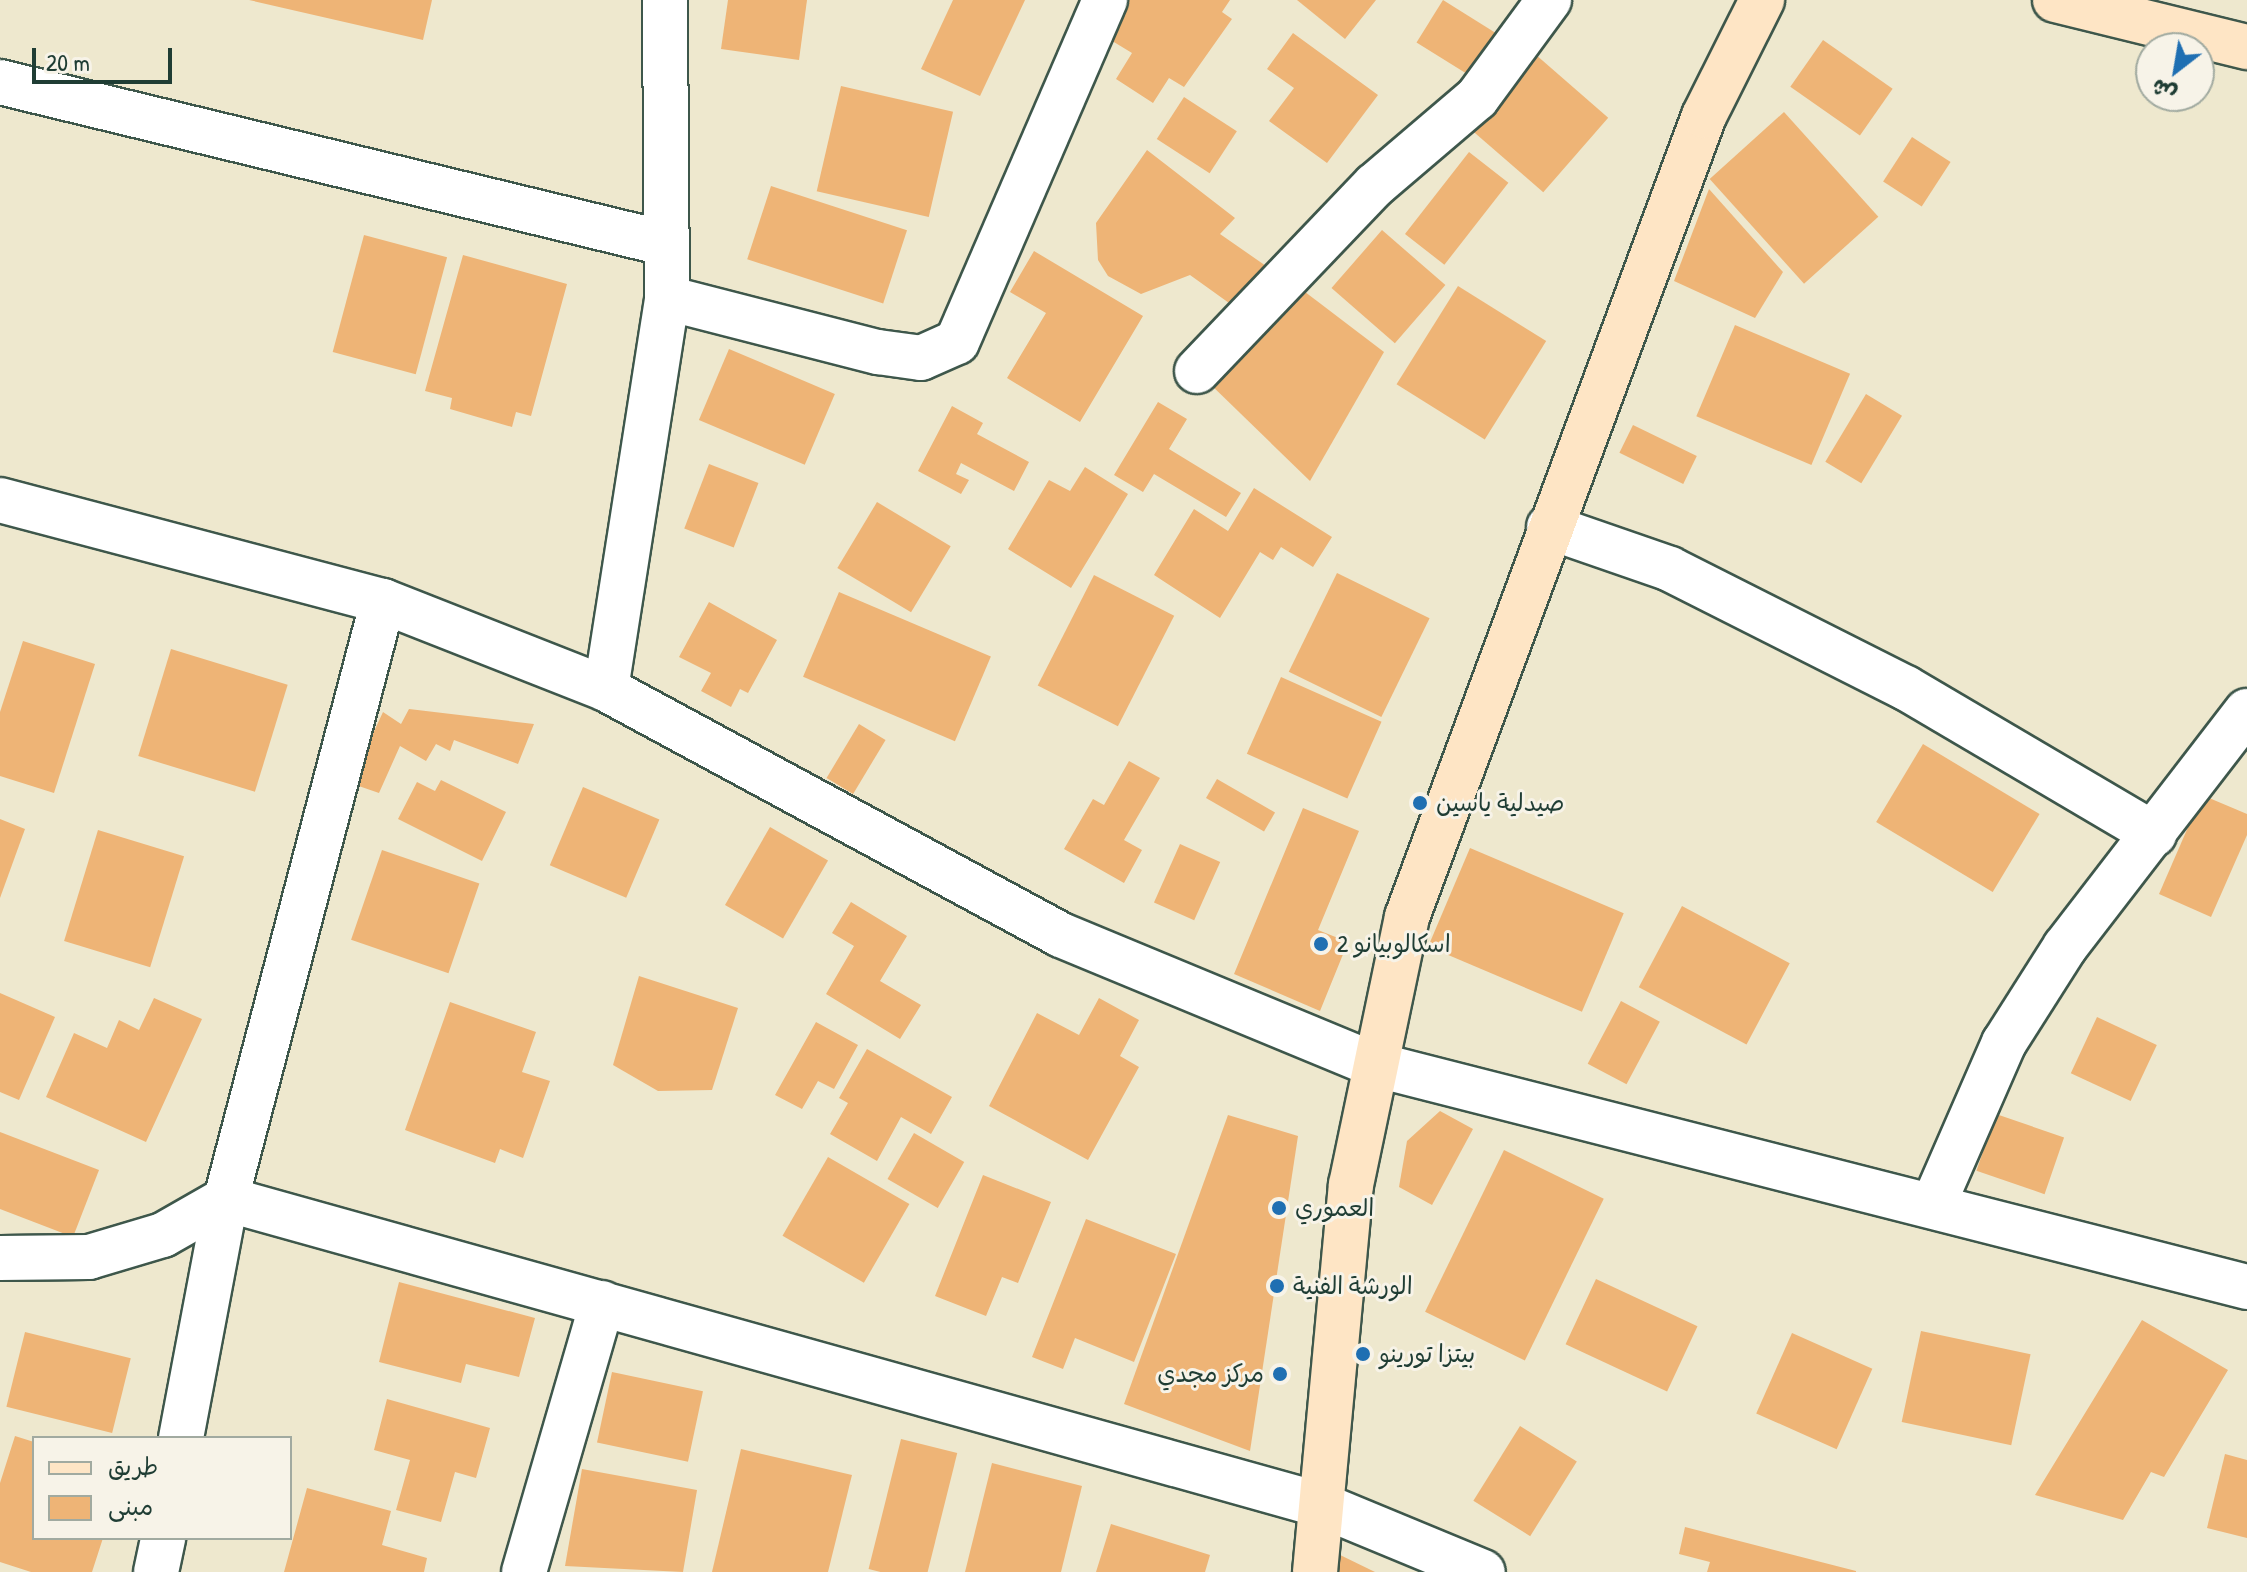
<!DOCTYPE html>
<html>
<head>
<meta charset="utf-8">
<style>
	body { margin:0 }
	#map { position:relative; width:2247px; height:1572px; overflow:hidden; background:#eee8ce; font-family:"Patrick Hand","Playpen Sans Arabic",sans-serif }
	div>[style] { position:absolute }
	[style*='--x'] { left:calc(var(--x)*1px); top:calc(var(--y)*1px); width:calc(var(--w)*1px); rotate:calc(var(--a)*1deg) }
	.building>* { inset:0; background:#eeb476; transform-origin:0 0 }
	.roads { filter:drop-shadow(2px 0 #3e574b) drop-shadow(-2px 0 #3e574b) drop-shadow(0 2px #3e574b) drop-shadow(0 -2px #3e574b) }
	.street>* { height:44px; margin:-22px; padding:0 22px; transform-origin:22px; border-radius:22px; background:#fff }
	.secondary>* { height:44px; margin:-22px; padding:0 22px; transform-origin:22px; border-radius:22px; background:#fee5c5 }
	.dots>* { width:22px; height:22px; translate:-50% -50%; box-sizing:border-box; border:4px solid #f7f3e8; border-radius:50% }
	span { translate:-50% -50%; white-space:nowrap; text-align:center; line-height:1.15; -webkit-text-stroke:6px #f7f3e8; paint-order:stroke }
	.poi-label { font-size:24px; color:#1f3d34 }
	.left { translate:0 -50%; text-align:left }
	.right { translate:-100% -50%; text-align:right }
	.legend { position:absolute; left:32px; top:1436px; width:260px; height:104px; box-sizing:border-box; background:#f7f3e8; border:2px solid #a1aaa0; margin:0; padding:10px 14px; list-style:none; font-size:24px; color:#1f3d34 }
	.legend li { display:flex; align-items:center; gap:16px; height:40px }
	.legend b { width:40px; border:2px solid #a1aaa0 }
	.north { position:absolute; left:2135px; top:32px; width:80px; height:80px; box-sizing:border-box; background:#f7f3e8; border:2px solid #a1aaa0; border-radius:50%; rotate:211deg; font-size:22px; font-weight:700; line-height:32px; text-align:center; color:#1f3d34 }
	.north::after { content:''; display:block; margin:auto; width:28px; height:36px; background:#1f6fb2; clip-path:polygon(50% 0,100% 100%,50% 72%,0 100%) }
	.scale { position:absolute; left:32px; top:48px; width:140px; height:36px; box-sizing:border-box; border:4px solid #1f3d34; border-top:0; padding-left:10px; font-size:24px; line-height:28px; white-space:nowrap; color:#1f3d34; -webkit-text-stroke:6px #f7f3e8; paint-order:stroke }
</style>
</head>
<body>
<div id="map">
	<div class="building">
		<i style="clip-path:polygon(249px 0,432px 0,423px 40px)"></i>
		<i style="clip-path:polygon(728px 0,807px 0,799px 60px,721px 49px)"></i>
		<i style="clip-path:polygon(953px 0,1025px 0,980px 96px,921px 69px)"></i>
		<i style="clip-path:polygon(1127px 0,1230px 0,1222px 12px,1232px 19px,1184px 87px,1169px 78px,1153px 103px,1116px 79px,1132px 53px,1104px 36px)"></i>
		<i style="clip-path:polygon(1297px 0,1376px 0,1345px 39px)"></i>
		<i style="left:1443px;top:0;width:73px;height:50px;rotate:32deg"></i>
		<i style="clip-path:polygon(1293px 33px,1378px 95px,1327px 163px,1269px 121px,1294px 88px,1267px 69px)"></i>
		<i style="left:1823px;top:40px;width:85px;height:57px;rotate:35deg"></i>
		<i style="left:1535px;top:54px;width:97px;height:99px;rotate:41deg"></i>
		<i style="left:841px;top:86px;width:115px;height:108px;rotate:13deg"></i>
		<i style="left:1184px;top:97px;width:63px;height:50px;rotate:33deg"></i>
		<i style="left:1784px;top:112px;width:141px;height:100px;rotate:48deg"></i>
		<i style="left:1912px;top:137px;width:46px;height:53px;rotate:33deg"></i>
		<i style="clip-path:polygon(1147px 150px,1235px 218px,1220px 234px,1266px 266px,1236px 308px,1190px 275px,1141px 294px,1108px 276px,1098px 260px,1096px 223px)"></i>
		<i style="left:1469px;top:152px;width:50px;height:104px;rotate:38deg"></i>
		<i style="left:771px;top:186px;width:143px;height:77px;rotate:18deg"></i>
		<i style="clip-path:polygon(1709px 189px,1783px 272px,1755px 318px,1674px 281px)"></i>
		<i style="left:1382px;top:230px;width:84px;height:77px;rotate:41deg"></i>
		<i style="left:364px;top:235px;width:86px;height:121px;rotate:15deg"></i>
		<i style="clip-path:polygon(1034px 251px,1143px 316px,1080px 422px,1007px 378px,1046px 313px,1010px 292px)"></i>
		<i style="clip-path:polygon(463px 255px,567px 284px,531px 416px,516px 412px,512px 427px,450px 409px,452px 398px,425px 391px)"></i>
		<i style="clip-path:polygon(1292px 282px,1384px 352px,1310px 481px,1207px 381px)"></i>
		<i style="left:1458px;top:286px;width:104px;height:116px;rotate:32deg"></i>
		<i style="left:1735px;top:325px;width:125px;height:99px;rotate:23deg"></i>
		<i style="left:729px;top:349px;width:115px;height:77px;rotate:23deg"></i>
		<i style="left:1866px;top:394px;width:42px;height:79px;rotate:31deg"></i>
		<i style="clip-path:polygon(1158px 402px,1187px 419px,1169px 449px,1241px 493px,1226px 517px,1154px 474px,1143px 492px,1114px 475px)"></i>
		<i style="clip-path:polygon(952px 406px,983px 423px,977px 434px,1029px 462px,1014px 491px,961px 463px,956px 474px,969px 480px,961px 494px,918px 471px)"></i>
		<i style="left:1633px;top:425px;width:71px;height:31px;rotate:26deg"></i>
		<i style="left:709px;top:464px;width:53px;height:69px;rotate:21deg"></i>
		<i style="clip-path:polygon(1085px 467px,1128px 494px,1071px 588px,1008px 549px,1049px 480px,1070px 491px)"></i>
		<i style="clip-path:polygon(1254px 488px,1332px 537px,1313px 567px,1281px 547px,1273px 560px,1260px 552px,1220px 618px,1154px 575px,1194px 509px,1228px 531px)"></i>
		<i style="left:877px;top:502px;width:86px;height:77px;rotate:31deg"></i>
		<i style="left:1337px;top:573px;width:103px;height:110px;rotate:26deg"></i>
		<i style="left:1094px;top:575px;width:90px;height:124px;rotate:27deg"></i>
		<i style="left:839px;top:592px;width:165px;height:92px;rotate:23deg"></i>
		<i style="clip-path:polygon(709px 602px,777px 640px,748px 693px,740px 689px,731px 707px,701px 691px,711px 673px,679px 657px)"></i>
		<i style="clip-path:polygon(23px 641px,95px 664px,54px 793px,0 776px,0 712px)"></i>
		<i style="left:171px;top:649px;width:122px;height:112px;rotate:17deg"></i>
		<i style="left:1281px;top:677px;width:110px;height:84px;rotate:24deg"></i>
		<i style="clip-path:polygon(409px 709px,534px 724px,518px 764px,454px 740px,450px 751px,436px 744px,426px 761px,400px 746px,379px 793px,350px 783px,383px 712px,401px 724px)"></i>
		<i style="left:859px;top:724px;width:31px;height:63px;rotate:31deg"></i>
		<i style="left:1923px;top:744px;width:136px;height:91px;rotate:31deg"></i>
		<i style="clip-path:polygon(1129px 761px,1160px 778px,1124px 840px,1142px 850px,1124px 883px,1064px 849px,1093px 799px,1104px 805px)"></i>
		<i style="left:1217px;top:779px;width:67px;height:22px;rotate:30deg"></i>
		<i style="clip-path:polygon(441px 780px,506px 812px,482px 861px,398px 819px,417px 782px,435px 791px)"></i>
		<i style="left:583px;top:787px;width:83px;height:85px;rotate:23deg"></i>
		<i style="clip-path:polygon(2202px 795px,2247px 814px,2247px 835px,2211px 917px,2159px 894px)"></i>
		<i style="clip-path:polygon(1303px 808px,1359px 831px,1318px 930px,1348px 942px,1320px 1011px,1234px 974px)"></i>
		<i style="clip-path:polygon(0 819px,25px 829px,0 898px)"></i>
		<i style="left:770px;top:827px;width:67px;height:90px;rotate:30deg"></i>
		<i style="left:98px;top:830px;width:90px;height:116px;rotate:17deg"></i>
		<i style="left:1180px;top:844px;width:44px;height:64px;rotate:24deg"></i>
		<i style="left:1470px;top:848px;width:167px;height:107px;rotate:23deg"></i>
		<i style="left:382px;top:850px;width:103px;height:95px;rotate:19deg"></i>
		<i style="clip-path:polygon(851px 902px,907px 936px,880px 981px,921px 1005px,900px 1039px,826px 994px,854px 946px,832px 933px)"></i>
		<i style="left:1682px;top:906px;width:122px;height:92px;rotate:28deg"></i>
		<i style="clip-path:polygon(639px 976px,738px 1008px,712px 1090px,658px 1091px,613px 1065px)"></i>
		<i style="clip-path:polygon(0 993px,55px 1017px,19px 1100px,0 1092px)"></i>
		<i style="clip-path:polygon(154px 998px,202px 1019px,146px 1142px,46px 1097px,74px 1033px,107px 1048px,119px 1020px,139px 1030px)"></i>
		<i style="clip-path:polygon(1099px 998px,1139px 1020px,1120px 1056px,1139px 1067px,1088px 1160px,989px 1106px,1037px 1013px,1079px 1035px)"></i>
		<i style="left:1621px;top:1001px;width:44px;height:71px;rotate:28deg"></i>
		<i style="clip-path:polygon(450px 1002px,536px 1032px,522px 1072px,550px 1081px,523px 1158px,500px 1149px,495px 1163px,405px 1130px)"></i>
		<i style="left:2097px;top:1017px;width:66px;height:62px;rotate:25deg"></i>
		<i style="clip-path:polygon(816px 1022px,858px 1045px,834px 1089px,818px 1081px,802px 1109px,775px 1095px)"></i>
		<i style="clip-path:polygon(867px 1049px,952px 1097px,931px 1134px,901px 1117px,877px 1161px,830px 1134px,848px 1103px,839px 1098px)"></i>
		<i style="clip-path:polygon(1440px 1111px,1473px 1129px,1432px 1205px,1399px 1187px,1407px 1141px)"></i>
		<i style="left:1996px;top:1114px;width:72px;height:60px;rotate:19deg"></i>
		<i style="clip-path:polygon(1228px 1115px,1298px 1136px,1250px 1451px,1124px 1404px)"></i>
		<i style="clip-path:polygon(0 1132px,99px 1170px,73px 1237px,0 1209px)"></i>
		<i style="left:914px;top:1133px;width:58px;height:53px;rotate:30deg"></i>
		<i style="left:1504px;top:1150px;width:111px;height:180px;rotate:26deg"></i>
		<i style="left:828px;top:1157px;width:94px;height:91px;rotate:30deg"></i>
		<i style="clip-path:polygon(983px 1175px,1051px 1202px,1018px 1283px,1002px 1277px,986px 1316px,935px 1296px)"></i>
		<i style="clip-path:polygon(1086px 1219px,1176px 1254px,1134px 1362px,1075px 1338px,1063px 1369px,1032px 1357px)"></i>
		<i style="left:1596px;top:1279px;width:112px;height:72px;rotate:25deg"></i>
		<i style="clip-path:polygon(399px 1282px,535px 1318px,519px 1377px,466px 1364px,461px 1383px,379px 1362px)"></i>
		<i style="clip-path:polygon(2142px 1320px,2228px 1370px,2164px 1477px,2151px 1472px,2123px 1520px,2035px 1495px)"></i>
		<i style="left:1921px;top:1331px;width:112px;height:93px;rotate:12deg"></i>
		<i style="left:25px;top:1332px;width:109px;height:77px;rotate:14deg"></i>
		<i style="left:1792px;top:1333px;width:88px;height:88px;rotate:24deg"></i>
		<i style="left:612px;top:1372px;width:93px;height:72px;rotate:12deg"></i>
		<i style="clip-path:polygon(387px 1399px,490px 1428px,476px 1478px,455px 1472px,441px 1522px,396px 1510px,410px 1460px,374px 1450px)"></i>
		<i style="left:1520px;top:1426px;width:67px;height:88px;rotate:32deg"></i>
		<i style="clip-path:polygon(15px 1436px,34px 1442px,34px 1538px,103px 1538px,92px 1572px,31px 1572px,0 1562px,0 1483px)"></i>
		<i style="left:901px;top:1439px;width:58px;height:134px;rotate:14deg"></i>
		<i style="clip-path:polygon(741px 1449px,852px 1475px,828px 1572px,712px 1572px)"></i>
		<i style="clip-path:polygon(2225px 1454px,2247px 1460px,2247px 1538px,2207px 1528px)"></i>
		<i style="clip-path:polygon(992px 1463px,1082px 1486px,1061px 1572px,965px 1572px)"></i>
		<i style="clip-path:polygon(582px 1469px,697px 1490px,683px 1572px,565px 1566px)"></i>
		<i style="clip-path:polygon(307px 1488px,391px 1511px,382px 1545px,427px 1558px,424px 1572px,284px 1572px)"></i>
		<i style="clip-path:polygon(1111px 1524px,1210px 1555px,1205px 1572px,1096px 1572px)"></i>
		<i style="clip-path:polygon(1685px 1527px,1856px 1571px,1856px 1572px,1707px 1572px,1710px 1562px,1679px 1554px)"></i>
		<i style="clip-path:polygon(1336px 1553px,1375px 1572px,1338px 1572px)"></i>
	</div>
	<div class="roads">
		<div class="street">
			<i style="--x:0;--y:82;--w:683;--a:13.63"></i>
			<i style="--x:667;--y:298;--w:218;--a:14.4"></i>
			<i style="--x:878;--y:352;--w:43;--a:7.9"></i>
			<i style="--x:921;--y:358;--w:39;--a:-24"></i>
			<i style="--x:957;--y:342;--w:373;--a:-66.6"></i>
			<i style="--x:1197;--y:371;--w:257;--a:-46.3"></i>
			<i style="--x:1375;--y:185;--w:134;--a:-40.5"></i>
			<i style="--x:1477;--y:98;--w:122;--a:-53.7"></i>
			<i style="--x:0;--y:500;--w:396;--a:14.8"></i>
			<i style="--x:383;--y:601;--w:240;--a:21.5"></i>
			<i style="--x:606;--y:689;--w:517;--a:28.4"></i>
			<i style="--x:1061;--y:935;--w:338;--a:22.5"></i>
			<i style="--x:1373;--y:1064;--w:902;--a:14.31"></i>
			<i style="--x:1549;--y:527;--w:128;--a:19.1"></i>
			<i style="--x:1670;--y:569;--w:264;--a:26.8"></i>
			<i style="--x:1906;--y:688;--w:288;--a:30.5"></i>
			<i style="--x:606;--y:689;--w:396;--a:-81.1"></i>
			<i style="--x:667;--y:298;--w:298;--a:-90.4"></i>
			<i style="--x:1934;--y:1203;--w:175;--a:-66.4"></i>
			<i style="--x:2004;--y:1043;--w:114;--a:-57.6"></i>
			<i style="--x:2065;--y:947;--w:298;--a:-52.4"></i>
			<i style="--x:0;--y:1258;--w:89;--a:-0.6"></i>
			<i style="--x:89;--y:1257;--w:77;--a:-16.6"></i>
			<i style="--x:163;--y:1235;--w:73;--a:-29.7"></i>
			<i style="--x:226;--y:1199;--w:1137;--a:15.61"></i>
			<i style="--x:1321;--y:1505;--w:175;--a:22.5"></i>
			<i style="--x:181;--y:1438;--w:243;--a:-79.3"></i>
			<i style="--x:226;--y:1199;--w:618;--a:-75.29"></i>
			<i style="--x:156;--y:1572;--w:35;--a:-78"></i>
			<i style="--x:524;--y:1572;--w:280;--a:-73.8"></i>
		</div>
		<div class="secondary">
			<i style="--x:2055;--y:0;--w:198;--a:13.8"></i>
			<i style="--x:1315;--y:1572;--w:389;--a:-84.7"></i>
			<i style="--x:1351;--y:1185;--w:274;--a:-78.2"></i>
			<i style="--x:1407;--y:917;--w:854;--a:-69.66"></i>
			<i style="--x:1704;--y:116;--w:130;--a:-63.4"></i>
		</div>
	</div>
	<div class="dots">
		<i style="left:1420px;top:803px;background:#1f6fb2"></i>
		<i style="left:1321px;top:944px;background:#1f6fb2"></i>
		<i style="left:1279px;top:1208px;background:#1f6fb2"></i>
		<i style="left:1277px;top:1286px;background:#1f6fb2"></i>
		<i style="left:1363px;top:1354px;background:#1f6fb2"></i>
		<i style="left:1280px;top:1374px;background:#1f6fb2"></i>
	</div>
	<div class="poi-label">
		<span class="left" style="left:1436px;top:803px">صيدلية ياسين</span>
		<span class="left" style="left:1337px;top:944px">اسكالوبيانو 2</span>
		<span class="left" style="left:1295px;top:1208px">العموري</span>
		<span class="left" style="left:1293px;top:1286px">الورشة الفنية</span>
		<span class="left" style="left:1379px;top:1354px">بيتزا تورينو</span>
		<span class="right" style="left:1264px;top:1374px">مركز مجدي</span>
	</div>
	<ul class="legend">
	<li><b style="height:10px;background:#fee5c5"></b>طريق</li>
	<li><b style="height:22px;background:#eeb476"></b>مبنى</li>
	</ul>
	<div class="north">ش</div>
	<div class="scale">20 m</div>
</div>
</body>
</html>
